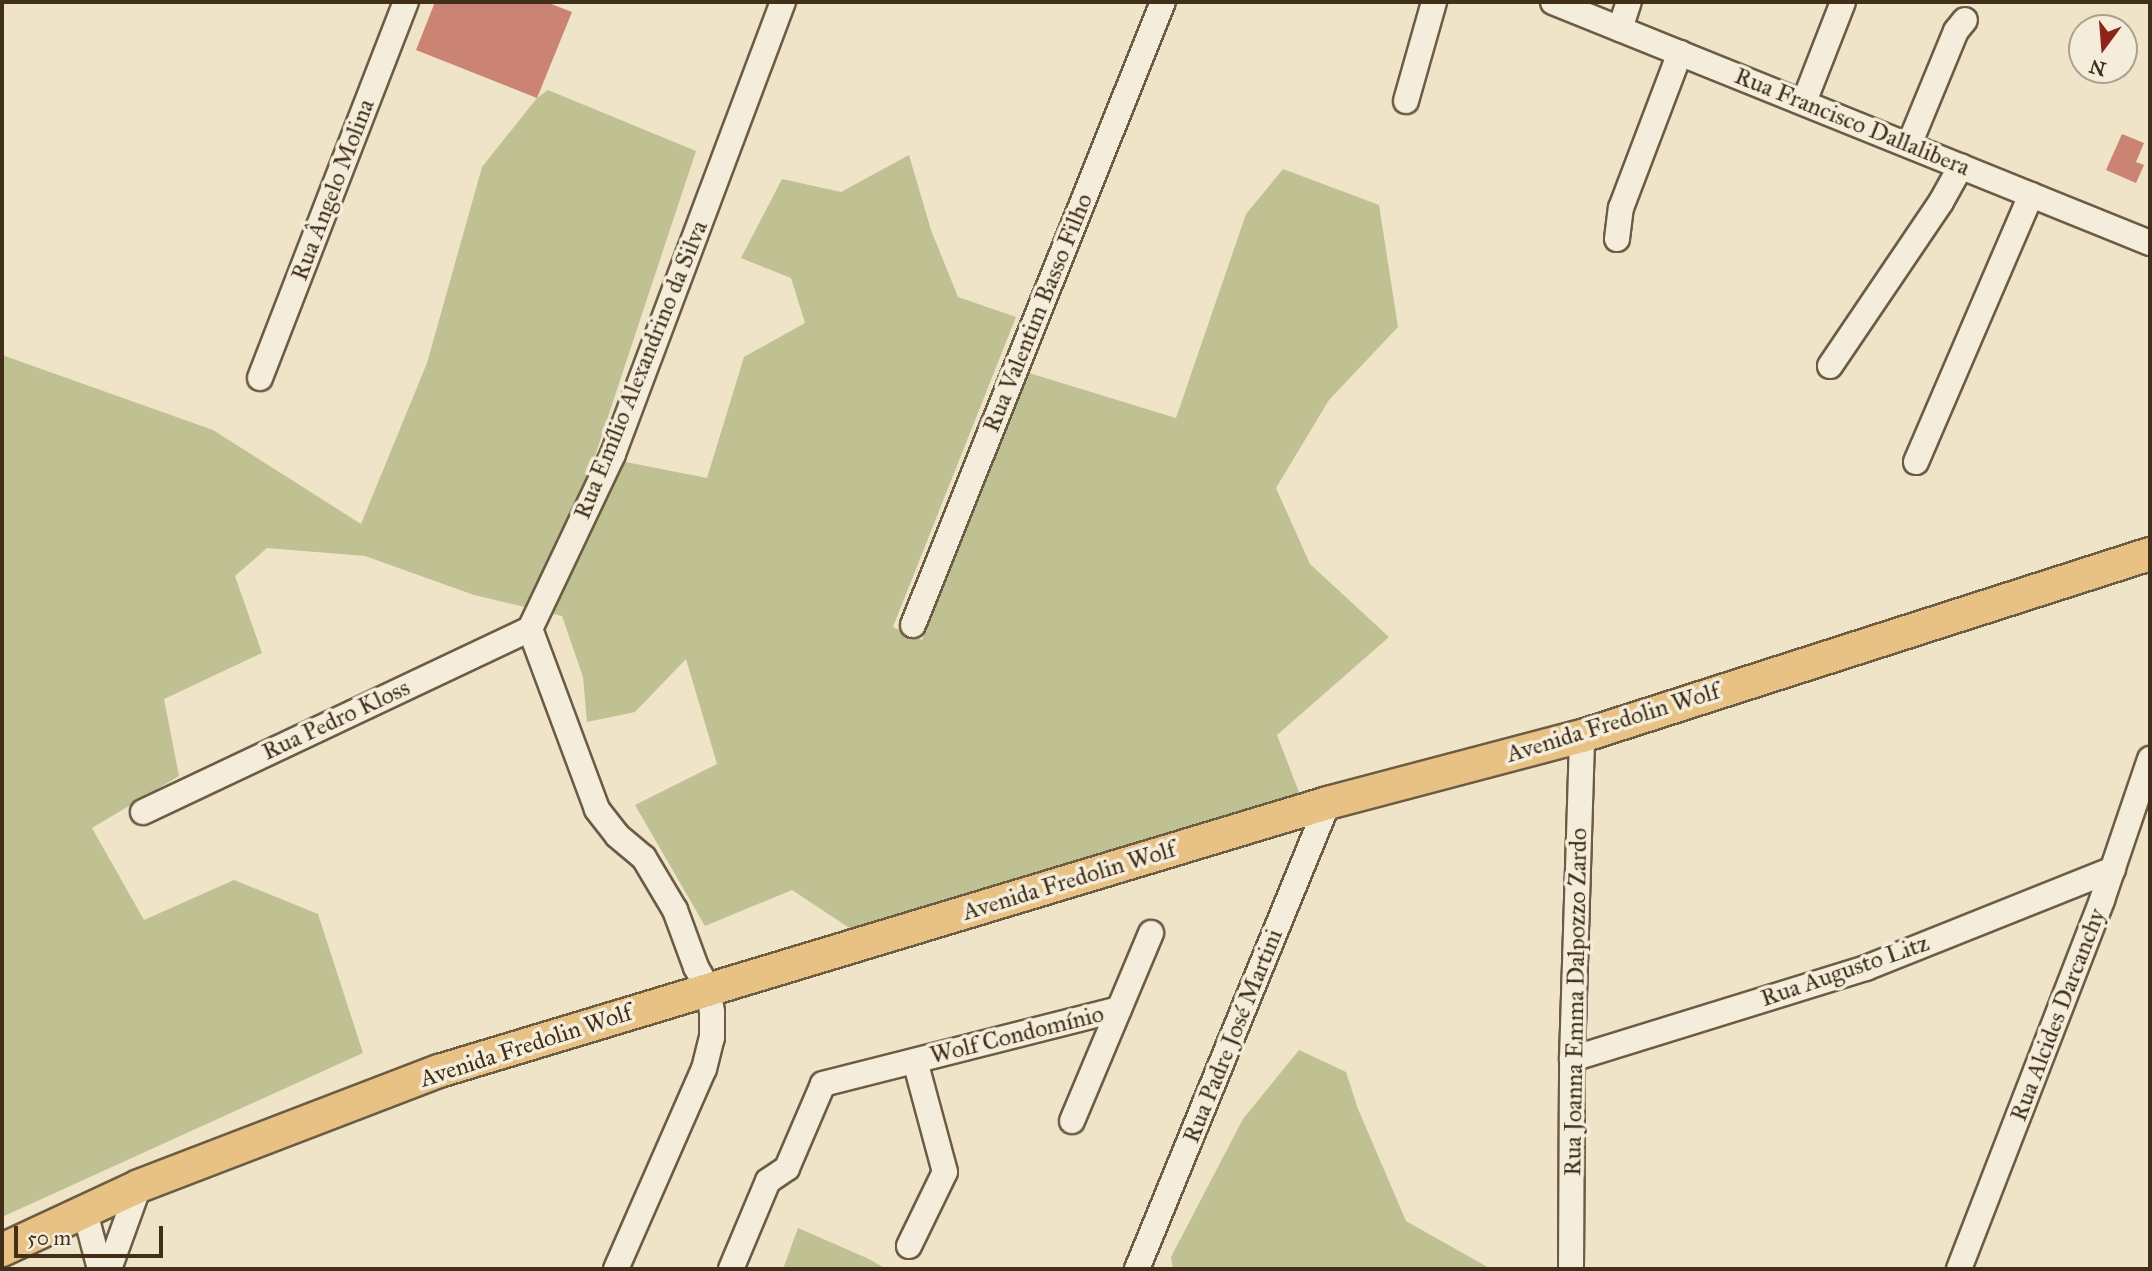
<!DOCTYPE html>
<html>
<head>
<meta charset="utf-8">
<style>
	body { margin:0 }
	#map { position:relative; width:2152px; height:1271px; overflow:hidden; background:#efe3c8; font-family:"IM FELL Great Primer",serif }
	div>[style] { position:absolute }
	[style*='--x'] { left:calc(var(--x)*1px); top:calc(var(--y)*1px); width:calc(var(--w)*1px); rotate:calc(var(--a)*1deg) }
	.green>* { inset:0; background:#c0c192 }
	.building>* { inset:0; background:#cb8373 }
	.roads { filter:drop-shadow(2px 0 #6c5c44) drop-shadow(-2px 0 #6c5c44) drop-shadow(0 2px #6c5c44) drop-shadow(0 -2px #6c5c44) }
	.minor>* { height:24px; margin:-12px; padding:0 12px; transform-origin:12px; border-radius:12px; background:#f5eddb }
	.major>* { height:32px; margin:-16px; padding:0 16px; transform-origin:16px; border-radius:16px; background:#e8c284 }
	span { translate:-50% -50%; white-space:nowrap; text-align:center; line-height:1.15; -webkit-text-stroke:7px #f5eddb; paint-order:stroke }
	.street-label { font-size:24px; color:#412f18 }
	.frame { position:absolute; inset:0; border:4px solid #412f18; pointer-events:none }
	.north { position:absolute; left:2068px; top:14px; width:70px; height:70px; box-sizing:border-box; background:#f5eddb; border:2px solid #ada18d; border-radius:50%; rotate:196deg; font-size:19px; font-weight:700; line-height:28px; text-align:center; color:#412f18 }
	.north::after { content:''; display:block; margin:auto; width:24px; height:32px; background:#8f2418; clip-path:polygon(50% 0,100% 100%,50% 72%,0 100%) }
	.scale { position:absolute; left:14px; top:1226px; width:149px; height:32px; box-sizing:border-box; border:4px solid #412f18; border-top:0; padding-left:9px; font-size:21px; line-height:24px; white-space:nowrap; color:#412f18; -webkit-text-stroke:5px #f5eddb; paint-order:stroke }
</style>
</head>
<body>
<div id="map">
	<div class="green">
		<i style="clip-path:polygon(548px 90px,696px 151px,595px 456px,707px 478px,744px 357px,805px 323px,791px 278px,741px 258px,782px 179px,841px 192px,909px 155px,931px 230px,958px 297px,1016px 317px,893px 627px,922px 640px,1029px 373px,1176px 418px,1246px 214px,1283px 169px,1379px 205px,1398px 327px,1329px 400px,1276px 488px,1310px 564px,1389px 637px,1277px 735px,1302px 800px,851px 929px,792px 890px,705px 926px,635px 805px,717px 764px,686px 659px,635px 712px,587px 722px,583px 677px,562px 616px,474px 595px,365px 556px,267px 548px,235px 576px,262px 653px,164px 699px,179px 776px,92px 828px,144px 920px,234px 880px,318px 914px,363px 1053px,2px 1217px,2px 355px,213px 430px,361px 524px,427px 363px,482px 167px,537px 98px)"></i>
		<i style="clip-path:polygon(1299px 1050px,1346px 1072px,1358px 1109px,1406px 1221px,1491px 1269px,1173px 1269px,1171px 1257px,1243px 1119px)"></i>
		<i style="clip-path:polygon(798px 1228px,869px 1259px,886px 1269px,783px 1269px)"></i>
	</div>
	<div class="building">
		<i style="clip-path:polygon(435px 2px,546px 2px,572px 12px,537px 98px,416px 50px)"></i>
		<i style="clip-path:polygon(2122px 134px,2144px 143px,2136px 162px,2144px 165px,2136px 183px,2106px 170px)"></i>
	</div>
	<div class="roads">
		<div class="minor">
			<i style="--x:1553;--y:2;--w:644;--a:21.98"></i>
			<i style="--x:1620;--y:29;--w:28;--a:-72"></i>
			<i style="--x:1406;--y:101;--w:103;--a:-74.2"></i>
			<i style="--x:1804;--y:102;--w:107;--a:-68.7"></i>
			<i style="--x:1909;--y:145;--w:123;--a:-67.6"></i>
			<i style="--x:1956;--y:31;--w:14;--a:-51"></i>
			<i style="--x:1617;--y:239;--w:31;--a:-83"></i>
			<i style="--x:1621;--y:208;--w:166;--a:-69.2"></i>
			<i style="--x:1830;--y:366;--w:198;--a:-55.9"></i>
			<i style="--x:1941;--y:202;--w:41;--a:-60.9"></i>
			<i style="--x:260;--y:378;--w:403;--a:-68.8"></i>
			<i style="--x:1916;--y:462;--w:291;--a:-66.7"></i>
			<i style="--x:913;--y:625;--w:671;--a:-68.14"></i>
			<i style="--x:143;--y:812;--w:428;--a:-25.3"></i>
			<i style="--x:1572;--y:1059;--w:308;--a:-17.2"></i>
			<i style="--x:1866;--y:968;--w:266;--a:-21.8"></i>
			<i style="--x:1072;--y:1121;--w:204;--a:-67.2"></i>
			<i style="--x:85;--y:1212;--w:59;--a:75.3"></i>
			<i style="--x:909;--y:1246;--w:82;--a:-64.1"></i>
			<i style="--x:945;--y:1172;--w:115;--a:-105.1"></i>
			<i style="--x:109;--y:1269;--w:88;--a:-70.1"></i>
			<i style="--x:616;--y:1269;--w:219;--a:-66.3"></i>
			<i style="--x:704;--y:1069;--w:32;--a:-76"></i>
			<i style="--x:712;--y:1038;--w:26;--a:-90"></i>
			<i style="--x:712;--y:1012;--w:24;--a:-99"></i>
			<i style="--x:708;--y:988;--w:24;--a:-120"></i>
			<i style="--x:696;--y:967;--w:61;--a:-110.2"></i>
			<i style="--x:675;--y:910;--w:61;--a:-120.8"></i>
			<i style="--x:644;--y:858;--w:35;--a:-140"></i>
			<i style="--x:617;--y:835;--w:33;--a:-128"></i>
			<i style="--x:597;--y:809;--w:192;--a:-110.4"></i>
			<i style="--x:530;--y:629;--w:194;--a:-64.6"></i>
			<i style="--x:613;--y:454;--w:483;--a:-69.4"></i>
			<i style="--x:731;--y:1269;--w:95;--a:-67.2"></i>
			<i style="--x:768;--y:1181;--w:23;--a:-34"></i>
			<i style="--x:787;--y:1168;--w:91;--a:-66.8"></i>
			<i style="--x:823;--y:1084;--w:305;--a:-14.2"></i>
			<i style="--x:1137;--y:1269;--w:504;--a:-67.71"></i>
			<i style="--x:1571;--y:1269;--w:210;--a:-89.7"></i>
			<i style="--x:1572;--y:1059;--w:323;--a:-88.2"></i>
			<i style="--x:1959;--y:1269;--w:396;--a:-68.8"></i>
			<i style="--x:2102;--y:900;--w:149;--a:-71.2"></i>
		</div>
		<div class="major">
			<i style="--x:2;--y:1250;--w:151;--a:-25"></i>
			<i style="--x:139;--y:1186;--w:321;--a:-21"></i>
			<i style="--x:439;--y:1071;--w:929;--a:-16.78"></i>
			<i style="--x:1328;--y:803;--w:263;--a:-14.8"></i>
			<i style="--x:1582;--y:736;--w:596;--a:-17.77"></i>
		</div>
	</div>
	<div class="street-label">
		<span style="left:1852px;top:122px;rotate:22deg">Rua Francisco Dallalibera</span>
		<span style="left:333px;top:190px;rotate:-69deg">Rua Ângelo Molina</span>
		<span style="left:1038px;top:313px;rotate:-68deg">Rua Valentim Basso Filho</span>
		<span style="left:641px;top:370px;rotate:-68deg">Rua Emílio Alexandrino da Silva</span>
		<span style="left:336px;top:720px;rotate:-25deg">Rua Pedro Kloss</span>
		<span style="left:1613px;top:723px;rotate:-17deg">Avenida Fredolin Wolf</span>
		<span style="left:1069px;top:881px;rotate:-17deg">Avenida Fredolin Wolf</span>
		<span style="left:1845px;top:971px;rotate:-19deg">Rua Augusto Litz</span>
		<span style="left:1576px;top:1002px;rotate:-89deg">Rua Joanna Emma Dalpozzo Zardo</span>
		<span style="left:2058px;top:1015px;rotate:-69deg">Rua Alcides Darcanchy</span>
		<span style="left:1017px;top:1035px;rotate:-14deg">Wolf Condomínio</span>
		<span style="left:1233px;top:1036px;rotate:-68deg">Rua Padre José Martini</span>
		<span style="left:526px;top:1046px;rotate:-18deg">Avenida Fredolin Wolf</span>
	</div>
	<div class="frame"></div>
	<div class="north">N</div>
	<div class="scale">50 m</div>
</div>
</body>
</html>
